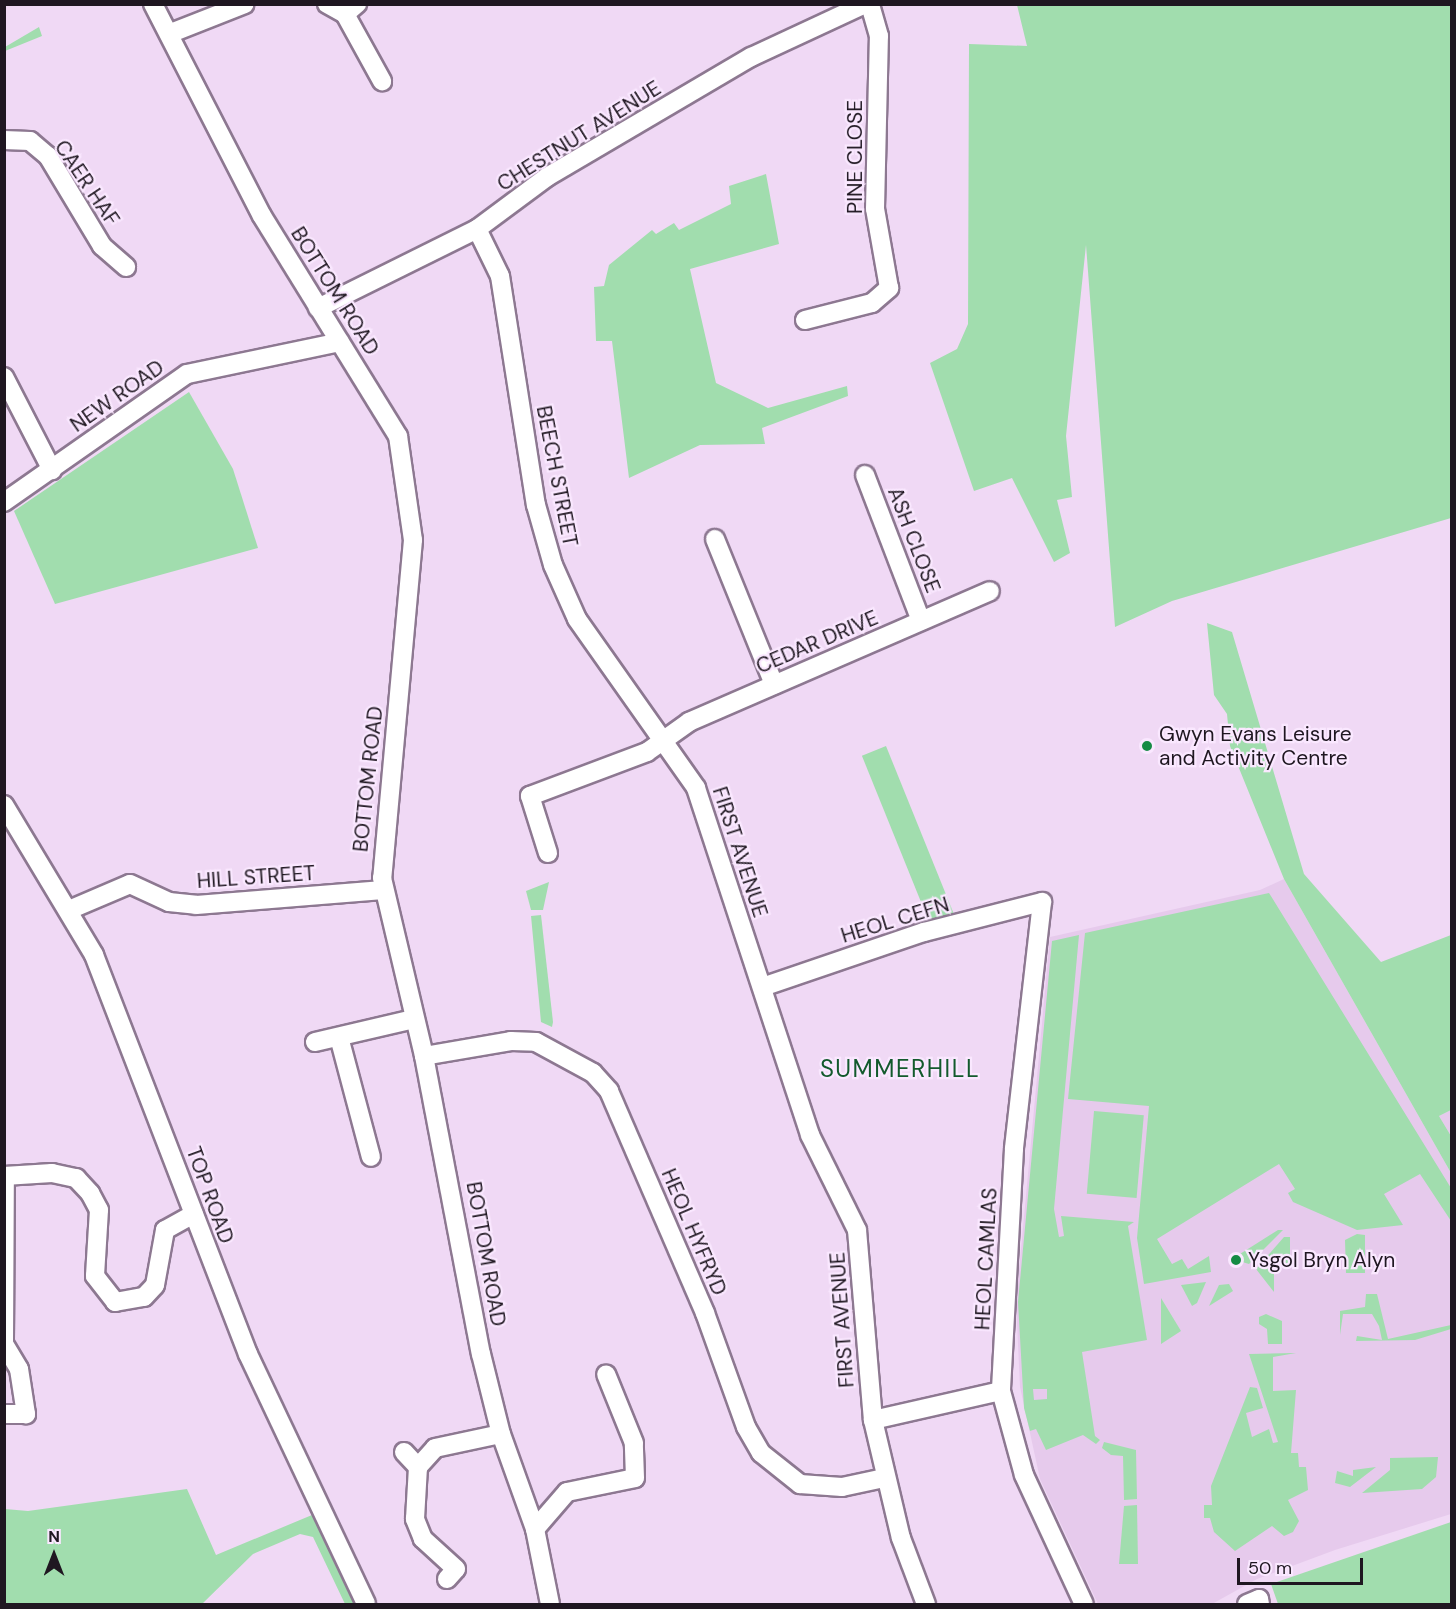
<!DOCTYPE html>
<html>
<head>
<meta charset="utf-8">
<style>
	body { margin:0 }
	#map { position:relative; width:1456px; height:1609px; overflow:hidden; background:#f0d9f5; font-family:"DM Sans",sans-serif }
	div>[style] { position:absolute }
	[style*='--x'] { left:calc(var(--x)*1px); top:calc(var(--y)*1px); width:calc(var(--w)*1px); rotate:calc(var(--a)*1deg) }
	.built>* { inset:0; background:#e6caec }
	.green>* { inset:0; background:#a1ddae; transform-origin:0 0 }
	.roads { filter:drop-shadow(2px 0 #8d7891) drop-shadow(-2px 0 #8d7891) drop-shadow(0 2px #8d7891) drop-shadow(0 -2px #8d7891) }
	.minor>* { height:18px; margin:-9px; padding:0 9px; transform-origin:9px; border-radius:9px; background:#fff }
	.dots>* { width:16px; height:16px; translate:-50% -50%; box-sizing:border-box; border:3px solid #fae8ff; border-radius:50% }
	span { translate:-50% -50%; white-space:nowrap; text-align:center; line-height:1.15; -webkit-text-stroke:4.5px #fae8ff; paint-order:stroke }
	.street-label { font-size:21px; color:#1f1721 }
	.poi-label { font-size:21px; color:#1f1721 }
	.left { translate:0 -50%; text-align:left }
	.quarter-label { font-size:24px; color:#135a2d; letter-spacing:1.5px }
	.frame { position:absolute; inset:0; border:6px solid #1f1721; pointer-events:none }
	.north { position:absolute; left:24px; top:1525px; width:60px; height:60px; -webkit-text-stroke:4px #fae8ff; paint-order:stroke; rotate:0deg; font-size:16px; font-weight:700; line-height:24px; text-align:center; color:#1f1721 }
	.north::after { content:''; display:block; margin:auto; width:21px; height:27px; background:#1f1721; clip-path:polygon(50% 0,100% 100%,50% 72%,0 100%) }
	.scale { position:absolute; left:1237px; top:1558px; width:126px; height:27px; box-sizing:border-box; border:3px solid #1f1721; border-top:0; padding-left:8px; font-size:18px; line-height:21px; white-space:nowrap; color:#1f1721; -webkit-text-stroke:4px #fae8ff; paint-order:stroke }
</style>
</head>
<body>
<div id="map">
	<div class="built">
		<i style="clip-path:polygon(1284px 879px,1451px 1173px,1451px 1514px,1335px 1550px,1257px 1579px,1212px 1604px,1098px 1604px,1040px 1479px,1020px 1387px,1016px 1303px,1050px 937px,1260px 890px)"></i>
		<i style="clip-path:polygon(1451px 1110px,1451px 1136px,1439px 1116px)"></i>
	</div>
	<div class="green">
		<i style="clip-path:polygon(1017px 5px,1451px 5px,1451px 518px,1172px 601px,1115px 627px,1086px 245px,1066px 436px,1072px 497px,1057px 500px,1070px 553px,1054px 562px,1012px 478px,974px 491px,930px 363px,957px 349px,968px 324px,969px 44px,1027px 46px)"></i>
		<i style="clip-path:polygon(39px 27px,42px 36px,5px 51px,5px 47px)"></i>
		<i style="clip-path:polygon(766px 174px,779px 244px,690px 269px,716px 383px,768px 408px,847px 386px,848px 396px,762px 428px,765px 444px,700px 445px,629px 478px,612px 341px,596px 341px,594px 287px,604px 286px,609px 265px,652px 230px,656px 234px,674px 223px,679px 230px,731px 204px,729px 186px)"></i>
		<i style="clip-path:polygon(189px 392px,233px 469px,258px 548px,55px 604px,14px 511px)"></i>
		<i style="clip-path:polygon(1207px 623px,1232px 632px,1304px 874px,1381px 962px,1451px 935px,1451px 1110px,1439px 1116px,1451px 1136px,1451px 1173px,1284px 879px,1230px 746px,1227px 714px,1214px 695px)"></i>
		<i style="left:886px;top:746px;width:181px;height:26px;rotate:68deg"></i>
		<i style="clip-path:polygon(549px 882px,543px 910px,531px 910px,526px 891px)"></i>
		<i style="clip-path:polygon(1269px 893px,1451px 1188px,1451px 1221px,1420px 1174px,1384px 1194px,1403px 1225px,1357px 1230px,1293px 1202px,1288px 1193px,1295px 1189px,1279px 1164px,1157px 1239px,1172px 1264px,1182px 1259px,1188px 1269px,1209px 1256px,1211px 1272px,1144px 1284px,1137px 1238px,1149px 1106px,1068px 1099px,1085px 933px)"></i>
		<i style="clip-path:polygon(541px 915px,553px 1022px,552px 1027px,541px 1022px,531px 916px)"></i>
		<i style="clip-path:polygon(evenodd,1079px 935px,1054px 1209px,1059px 1237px,1064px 1236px,1061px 1216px,1134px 1222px,1128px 1226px,1147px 1340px,1082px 1352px,1095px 1436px,1100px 1440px,1096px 1444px,1083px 1435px,1046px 1450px,1036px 1429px,1030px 1431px,1024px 1408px,1018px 1302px,1052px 941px,1079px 935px,1047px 1389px,1047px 1399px,1034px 1400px,1033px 1389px,1047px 1389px)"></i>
		<i style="left:1094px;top:1111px;width:50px;height:83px;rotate:5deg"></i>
		<i style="clip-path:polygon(1278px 1230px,1283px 1230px,1249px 1264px,1232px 1259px)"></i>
		<i style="clip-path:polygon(1357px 1234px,1365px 1235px,1365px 1273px,1346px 1273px,1345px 1240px)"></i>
		<i style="clip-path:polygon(1284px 1237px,1290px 1237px,1290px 1264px,1274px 1264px,1274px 1292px,1256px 1269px)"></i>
		<i style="clip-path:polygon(1206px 1282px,1197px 1303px,1192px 1306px,1181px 1285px)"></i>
		<i style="clip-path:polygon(1229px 1284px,1233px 1291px,1209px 1306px,1219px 1285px)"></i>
		<i style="clip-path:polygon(1366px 1294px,1377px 1294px,1388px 1339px,1451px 1325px,1451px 1329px,1415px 1340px,1356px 1341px,1357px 1336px,1382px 1340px,1379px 1326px,1372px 1314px,1343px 1314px,1340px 1335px,1340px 1311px,1365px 1307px)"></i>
		<i style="clip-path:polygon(1161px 1298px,1181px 1331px,1161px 1344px)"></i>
		<i style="clip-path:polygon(1266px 1314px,1282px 1321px,1282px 1344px,1268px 1344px,1267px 1329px,1259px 1324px,1259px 1317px)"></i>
		<i style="clip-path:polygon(1296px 1353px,1273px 1357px,1273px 1391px,1296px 1390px,1291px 1453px,1298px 1453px,1299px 1467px,1306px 1467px,1308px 1490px,1288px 1500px,1299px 1521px,1293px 1532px,1284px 1536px,1272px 1526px,1235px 1551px,1214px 1532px,1210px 1518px,1204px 1518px,1204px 1505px,1212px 1505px,1211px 1486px,1250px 1387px,1257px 1388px,1263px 1408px,1246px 1413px,1252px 1437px,1269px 1429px,1273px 1443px,1278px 1442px,1249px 1354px)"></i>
		<i style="clip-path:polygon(1104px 1442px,1136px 1450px,1137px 1499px,1124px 1500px,1123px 1456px,1111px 1455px,1102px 1448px)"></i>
		<i style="clip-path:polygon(1438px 1457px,1436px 1477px,1422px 1489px,1362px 1493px,1390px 1470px,1390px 1458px)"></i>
		<i style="clip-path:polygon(1376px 1467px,1350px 1487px,1335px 1483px,1337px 1471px,1353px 1476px,1353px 1470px)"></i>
		<i style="clip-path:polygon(187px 1489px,216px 1555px,312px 1515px,357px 1604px,345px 1604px,313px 1537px,300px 1534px,253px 1554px,202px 1604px,5px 1604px,5px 1509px,28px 1511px)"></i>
		<i style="clip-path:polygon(1137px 1505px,1138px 1564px,1119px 1564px,1124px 1506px)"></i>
		<i style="clip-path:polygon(1451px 1522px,1451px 1604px,1278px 1604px,1271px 1584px)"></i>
	</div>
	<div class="roads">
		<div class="minor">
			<i style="--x:153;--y:4;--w:238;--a:62.8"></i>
			<i style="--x:262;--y:216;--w:259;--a:58.3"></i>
			<i style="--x:398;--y:436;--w:105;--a:81.8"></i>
			<i style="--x:413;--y:540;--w:339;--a:95.2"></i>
			<i style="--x:382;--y:878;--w:183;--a:76.7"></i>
			<i style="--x:424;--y:1056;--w:303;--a:79.2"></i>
			<i style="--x:481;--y:1354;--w:82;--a:76"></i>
			<i style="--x:501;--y:1434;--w:101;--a:70.3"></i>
			<i style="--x:535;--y:1529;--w:76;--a:78.7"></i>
			<i style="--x:327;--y:4;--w:21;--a:29"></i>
			<i style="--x:345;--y:14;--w:16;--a:-40"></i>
			<i style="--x:345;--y:14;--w:77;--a:61.1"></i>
			<i style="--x:171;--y:33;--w:79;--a:-21.4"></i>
			<i style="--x:4;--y:140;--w:26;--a:2"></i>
			<i style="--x:30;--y:141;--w:23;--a:40"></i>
			<i style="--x:48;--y:156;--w:105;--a:59"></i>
			<i style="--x:102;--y:246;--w:32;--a:41"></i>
			<i style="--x:477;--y:229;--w:52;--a:63.9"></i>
			<i style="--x:500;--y:276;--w:232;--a:81.1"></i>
			<i style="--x:536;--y:505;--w:62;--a:74.2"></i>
			<i style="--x:553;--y:565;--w:59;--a:66"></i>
			<i style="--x:577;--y:619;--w:207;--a:54.8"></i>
			<i style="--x:696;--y:788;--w:365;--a:71.8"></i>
			<i style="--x:810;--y:1135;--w:106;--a:63.7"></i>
			<i style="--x:857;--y:1230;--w:191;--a:85.2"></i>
			<i style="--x:873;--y:1420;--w:121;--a:76.7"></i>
			<i style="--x:901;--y:1538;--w:71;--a:69.3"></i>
			<i style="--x:318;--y:308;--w:178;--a:-26.4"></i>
			<i style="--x:477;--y:229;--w:87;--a:-36.6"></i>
			<i style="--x:547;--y:177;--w:237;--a:-30.5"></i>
			<i style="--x:751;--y:57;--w:126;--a:-24.9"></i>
			<i style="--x:805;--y:320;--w:69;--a:-14.2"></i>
			<i style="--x:872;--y:303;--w:23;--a:-41"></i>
			<i style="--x:889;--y:288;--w:80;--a:-100"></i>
			<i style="--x:875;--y:209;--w:173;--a:-88.7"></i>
			<i style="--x:879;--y:36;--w:33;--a:-106"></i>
			<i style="--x:4;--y:377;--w:105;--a:62.7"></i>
			<i style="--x:865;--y:475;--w:156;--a:69"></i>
			<i style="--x:4;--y:502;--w:223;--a:-35"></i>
			<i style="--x:187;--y:374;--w:156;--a:-11.8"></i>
			<i style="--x:715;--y:539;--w:157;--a:67.9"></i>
			<i style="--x:4;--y:805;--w:175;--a:59"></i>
			<i style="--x:94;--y:955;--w:428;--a:68.9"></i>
			<i style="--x:248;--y:1354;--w:276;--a:64.7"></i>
			<i style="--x:548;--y:853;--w:60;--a:-107.5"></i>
			<i style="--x:530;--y:796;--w:125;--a:-20.6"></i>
			<i style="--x:647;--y:752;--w:52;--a:-35.5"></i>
			<i style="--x:689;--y:722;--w:328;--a:-23.5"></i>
			<i style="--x:69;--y:910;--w:66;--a:-23.1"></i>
			<i style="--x:130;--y:884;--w:43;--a:24.8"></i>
			<i style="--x:169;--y:902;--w:27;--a:6"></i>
			<i style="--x:196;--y:905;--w:188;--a:-4.6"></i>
			<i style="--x:762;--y:987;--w:171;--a:-18.8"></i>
			<i style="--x:924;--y:932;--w:122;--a:-14.3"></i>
			<i style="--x:1042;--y:902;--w:249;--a:96.5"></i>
			<i style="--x:1014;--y:1149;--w:242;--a:93.1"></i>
			<i style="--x:1001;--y:1391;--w:87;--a:74.7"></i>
			<i style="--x:1024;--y:1475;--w:142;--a:65.1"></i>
			<i style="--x:339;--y:1037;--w:124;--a:75.1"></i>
			<i style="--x:315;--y:1042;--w:102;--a:-13.1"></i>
			<i style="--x:424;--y:1056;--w:88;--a:-9.8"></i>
			<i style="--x:511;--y:1041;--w:25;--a:2"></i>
			<i style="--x:536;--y:1042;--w:65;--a:28.5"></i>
			<i style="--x:593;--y:1073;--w:24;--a:48"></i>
			<i style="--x:609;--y:1091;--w:242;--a:66.6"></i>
			<i style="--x:705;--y:1313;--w:121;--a:70.2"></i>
			<i style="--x:746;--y:1427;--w:30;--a:60"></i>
			<i style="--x:761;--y:1453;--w:50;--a:38.5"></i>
			<i style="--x:800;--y:1484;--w:42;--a:4.1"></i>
			<i style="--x:842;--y:1487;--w:43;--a:-12.1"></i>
			<i style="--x:4;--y:1176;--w:48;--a:-3.6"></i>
			<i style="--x:52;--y:1173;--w:25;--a:12"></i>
			<i style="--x:76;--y:1178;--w:21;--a:47"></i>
			<i style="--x:90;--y:1193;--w:19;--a:62"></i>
			<i style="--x:99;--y:1210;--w:66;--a:93.5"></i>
			<i style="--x:95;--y:1276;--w:33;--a:52"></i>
			<i style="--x:115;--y:1302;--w:29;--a:-10"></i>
			<i style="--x:144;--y:1297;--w:16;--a:-47"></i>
			<i style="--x:155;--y:1285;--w:56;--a:-79.7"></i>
			<i style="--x:165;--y:1230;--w:33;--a:-29"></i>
			<i style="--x:4;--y:1341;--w:165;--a:-89.7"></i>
			<i style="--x:4;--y:1344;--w:29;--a:59"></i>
			<i style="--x:19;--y:1369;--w:46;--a:81.2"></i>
			<i style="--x:26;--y:1414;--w:22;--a:180"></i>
			<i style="--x:873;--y:1420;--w:131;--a:-12.8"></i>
			<i style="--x:404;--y:1452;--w:21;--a:47"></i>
			<i style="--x:535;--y:1529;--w:49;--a:-49.1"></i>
			<i style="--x:567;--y:1492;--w:69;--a:-11.6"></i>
			<i style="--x:635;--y:1478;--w:35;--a:-92"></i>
			<i style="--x:634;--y:1443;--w:74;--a:-112.1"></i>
			<i style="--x:447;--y:1579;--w:13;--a:-48"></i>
			<i style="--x:456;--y:1569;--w:45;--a:-137.7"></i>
			<i style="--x:423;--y:1539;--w:22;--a:-112"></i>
			<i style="--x:415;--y:1519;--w:52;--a:-86.7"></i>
			<i style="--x:418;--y:1467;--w:25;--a:-48"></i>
			<i style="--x:435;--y:1448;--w:67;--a:-12"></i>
			<i style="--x:1247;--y:1604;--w:13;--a:-23"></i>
			<i style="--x:1259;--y:1599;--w:5;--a:79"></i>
		</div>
	</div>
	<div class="dots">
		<i style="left:1147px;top:746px;background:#168b45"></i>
		<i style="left:1236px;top:1260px;background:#168b45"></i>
	</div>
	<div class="street-label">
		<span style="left:579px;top:136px;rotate:-32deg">CHESTNUT AVENUE</span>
		<span style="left:855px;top:157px;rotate:-90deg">PINE CLOSE</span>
		<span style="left:87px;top:183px;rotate:56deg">CAER HAF</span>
		<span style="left:335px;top:291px;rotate:58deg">BOTTOM ROAD</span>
		<span style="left:117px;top:396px;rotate:-35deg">NEW ROAD</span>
		<span style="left:557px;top:476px;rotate:79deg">BEECH STREET</span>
		<span style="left:914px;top:540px;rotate:69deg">ASH CLOSE</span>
		<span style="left:817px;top:642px;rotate:-23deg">CEDAR DRIVE</span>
		<span style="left:368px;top:779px;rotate:-84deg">BOTTOM ROAD</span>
		<span style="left:740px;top:852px;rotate:72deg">FIRST AVENUE</span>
		<span style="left:256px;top:877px;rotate:-4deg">HILL STREET</span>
		<span style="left:895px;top:920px;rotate:-17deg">HEOL CEFN</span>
		<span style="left:210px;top:1195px;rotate:70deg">TOP ROAD</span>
		<span style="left:694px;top:1232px;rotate:67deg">HEOL HYFRYD</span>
		<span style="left:486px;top:1254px;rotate:80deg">BOTTOM ROAD</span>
		<span style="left:986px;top:1259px;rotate:-87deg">HEOL CAMLAS</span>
		<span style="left:842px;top:1320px;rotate:-94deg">FIRST AVENUE</span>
	</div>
	<div class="poi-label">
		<span class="left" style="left:1159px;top:746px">Gwyn Evans Leisure<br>and Activity Centre</span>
		<span class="left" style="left:1248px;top:1260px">Ysgol Bryn Alyn</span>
	</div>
	<div class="quarter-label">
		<span style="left:900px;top:1069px">SUMMERHILL</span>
	</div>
	<div class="frame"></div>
	<div class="north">N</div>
	<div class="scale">50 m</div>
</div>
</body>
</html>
